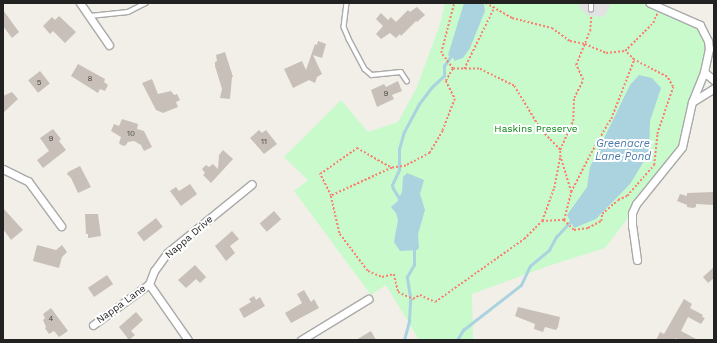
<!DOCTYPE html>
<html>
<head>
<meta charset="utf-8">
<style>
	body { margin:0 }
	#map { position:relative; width:717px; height:343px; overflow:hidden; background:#f2efe9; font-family:"Work Sans",sans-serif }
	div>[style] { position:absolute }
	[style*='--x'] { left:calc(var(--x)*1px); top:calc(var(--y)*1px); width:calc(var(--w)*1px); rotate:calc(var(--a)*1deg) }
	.park>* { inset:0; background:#c8facc }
	.parking>* { inset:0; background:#e2e2e2 }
	.water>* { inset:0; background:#aad3df }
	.stream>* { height:2.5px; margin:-1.25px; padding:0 1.25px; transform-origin:1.25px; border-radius:1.25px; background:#aad3df }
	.building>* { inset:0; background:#c7bfb8; transform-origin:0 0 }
	.path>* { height:1.5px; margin-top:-0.75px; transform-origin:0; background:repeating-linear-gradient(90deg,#fa8072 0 2px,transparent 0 4px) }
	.roads { filter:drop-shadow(1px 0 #a9a9a9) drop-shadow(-1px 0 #a9a9a9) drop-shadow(0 1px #a9a9a9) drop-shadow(0 -1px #a9a9a9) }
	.service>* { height:3.5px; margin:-1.75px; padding:0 1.75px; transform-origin:1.75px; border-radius:1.75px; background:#fff }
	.minor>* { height:7px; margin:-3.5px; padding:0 3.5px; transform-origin:3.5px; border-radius:3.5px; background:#fff }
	span { translate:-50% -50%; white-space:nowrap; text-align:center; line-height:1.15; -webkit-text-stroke:4px #fff; paint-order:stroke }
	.number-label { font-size:8px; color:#4b4948 }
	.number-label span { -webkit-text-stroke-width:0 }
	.park-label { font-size:10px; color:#0c8416 }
	.street-label { font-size:10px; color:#222 }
	.water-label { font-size:11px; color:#4a7aab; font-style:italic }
	.frame { position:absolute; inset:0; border:4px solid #222; pointer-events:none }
</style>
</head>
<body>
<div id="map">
	<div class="park">
		<i style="clip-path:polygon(445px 3px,650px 3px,693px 21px,708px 41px,685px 137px,632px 213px,605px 248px,551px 265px,472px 294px,473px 340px,419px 340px,386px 285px,371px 295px,294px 191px,308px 180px,284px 157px,341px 100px,368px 132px,398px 122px,417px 87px,440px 24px)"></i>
	</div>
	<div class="parking">
		<i style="clip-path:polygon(580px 3px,610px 3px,610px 6px,604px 17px,587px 15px,579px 7px)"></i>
	</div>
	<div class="water">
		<i style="clip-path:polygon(464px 3px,482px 3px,484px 5px,485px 11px,470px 48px,463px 58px,454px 61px,454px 59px,448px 55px)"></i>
		<i style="clip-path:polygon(639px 75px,652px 78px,661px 88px,650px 121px,649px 153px,630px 184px,596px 219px,574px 228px,567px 215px,587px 187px,590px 167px,630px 85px)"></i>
		<i style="clip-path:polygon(407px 173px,424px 180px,420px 194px,425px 210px,418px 234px,419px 248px,417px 250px,400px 251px,394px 242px,398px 220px,396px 213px,391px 207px,397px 202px,402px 192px,403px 177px)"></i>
	</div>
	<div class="stream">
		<i style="--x:400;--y:200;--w:13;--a:-122"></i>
		<i style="--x:393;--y:189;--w:4;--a:-104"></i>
		<i style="--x:392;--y:185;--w:17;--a:-65"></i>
		<i style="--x:399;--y:170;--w:21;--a:-90"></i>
		<i style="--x:399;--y:149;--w:18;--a:-74"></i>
		<i style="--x:404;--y:132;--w:32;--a:-62"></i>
		<i style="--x:419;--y:104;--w:21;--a:-53"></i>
		<i style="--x:432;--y:87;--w:16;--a:-43"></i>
		<i style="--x:444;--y:76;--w:10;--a:-90"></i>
		<i style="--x:444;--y:66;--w:14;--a:-56"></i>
		<i style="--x:410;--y:297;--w:20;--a:-99"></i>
		<i style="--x:407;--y:277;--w:14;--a:-60"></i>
		<i style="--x:414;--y:265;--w:18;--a:-90"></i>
		<i style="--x:404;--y:340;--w:20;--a:-75"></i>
		<i style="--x:409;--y:321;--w:22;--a:-87"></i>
		<i style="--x:457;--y:340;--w:12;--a:-59"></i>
		<i style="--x:463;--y:330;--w:73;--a:-37.8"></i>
		<i style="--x:521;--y:285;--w:21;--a:-65"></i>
		<i style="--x:530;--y:266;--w:25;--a:-40"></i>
		<i style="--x:549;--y:250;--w:15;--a:-62"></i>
		<i style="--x:556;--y:237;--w:22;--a:-47"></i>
	</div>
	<div class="building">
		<i style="clip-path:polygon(417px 7px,425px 15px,417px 22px,416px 21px,401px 36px,400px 34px,396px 38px,390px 33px,381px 39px,376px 34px,383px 26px,376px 19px,381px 13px,388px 20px,391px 17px,396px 22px,408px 10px,410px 12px)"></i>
		<i style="clip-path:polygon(3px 10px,19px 32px,12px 38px,3px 26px)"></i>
		<i style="clip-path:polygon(59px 16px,76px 32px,65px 43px,53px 31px,50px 34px,43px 26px,52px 17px,55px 20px)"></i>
		<i style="clip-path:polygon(318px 41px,326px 44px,322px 58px,313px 55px,322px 74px,317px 77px,315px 83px,309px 80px,293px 88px,284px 69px,302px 61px,306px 70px,315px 44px,317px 45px)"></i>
		<i style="clip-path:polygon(225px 52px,233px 77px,232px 77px,230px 99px,220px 98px,222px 89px,215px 66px,215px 62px,217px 61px,216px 55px)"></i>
		<i style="clip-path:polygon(78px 64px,105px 79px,104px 82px,108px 85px,105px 91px,100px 89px,98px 93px,71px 76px)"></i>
		<i style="left:40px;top:71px;width:16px;height:15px;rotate:52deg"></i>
		<i style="clip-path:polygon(152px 79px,158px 94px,171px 91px,174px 95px,177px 94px,180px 100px,176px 102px,178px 107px,163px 113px,156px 110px,142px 83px)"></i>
		<i style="clip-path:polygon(398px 81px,402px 91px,392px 95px,394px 99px,377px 107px,371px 90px,384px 84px,386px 87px)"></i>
		<i style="clip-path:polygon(12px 92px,18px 99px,3px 113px,3px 96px)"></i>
		<i style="clip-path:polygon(122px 119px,138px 124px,137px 129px,144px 131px,152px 147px,144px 151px,141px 145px,134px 141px,128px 142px,125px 146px,121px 145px,119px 143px,121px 137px,111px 131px,114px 124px,119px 126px)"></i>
		<i style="clip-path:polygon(53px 129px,61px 139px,59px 141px,66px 150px,43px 168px,37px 160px,49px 151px,40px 138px)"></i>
		<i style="clip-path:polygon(259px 130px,262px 133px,266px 130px,277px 144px,264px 154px,250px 138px)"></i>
		<i style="clip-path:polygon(223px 150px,233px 159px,211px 183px,203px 175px,205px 173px,202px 169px,206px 165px,209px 167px,213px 164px,218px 169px,219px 155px)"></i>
		<i style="clip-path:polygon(80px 166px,91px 187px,78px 193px,71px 178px,67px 174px,68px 172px)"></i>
		<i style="clip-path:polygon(190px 184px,197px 194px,181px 206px,170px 191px,176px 187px,179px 191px)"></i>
		<i style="clip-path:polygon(714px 192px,714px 205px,696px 204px,696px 207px,693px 208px,687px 207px,687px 205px,677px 201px,680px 194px,687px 196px,687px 193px)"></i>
		<i style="clip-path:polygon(3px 208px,23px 230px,11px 240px,3px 229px)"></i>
		<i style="left:274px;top:211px;width:11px;height:19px;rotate:49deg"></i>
		<i style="clip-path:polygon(85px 214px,98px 214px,101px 236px,88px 238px,88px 234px,86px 234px)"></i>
		<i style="left:156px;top:218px;width:11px;height:24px;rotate:52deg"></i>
		<i style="clip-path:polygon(232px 231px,239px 239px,230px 246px,235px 253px,226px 261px,215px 246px)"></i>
		<i style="clip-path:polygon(37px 245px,56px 250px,62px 245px,67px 252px,62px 257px,59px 268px,33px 261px)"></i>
		<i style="clip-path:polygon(195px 265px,206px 277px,200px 283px,196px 279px,186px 288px,178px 280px)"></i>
		<i style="clip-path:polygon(714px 267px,714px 278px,708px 283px,703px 277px)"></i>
		<i style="left:107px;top:275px;width:11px;height:23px;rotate:56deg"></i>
		<i style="clip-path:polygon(304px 290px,311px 302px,314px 299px,319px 308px,291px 323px,285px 313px,302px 303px,297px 294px)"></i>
		<i style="clip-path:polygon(254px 296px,256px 300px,260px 297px,265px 306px,244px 318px,239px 309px,251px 302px,249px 299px)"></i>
		<i style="clip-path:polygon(684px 299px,692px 304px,690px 308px,703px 315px,702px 317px,705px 318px,701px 324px,688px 317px,681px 331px,698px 340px,679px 340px,675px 338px,675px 340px,656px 340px,660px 332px,664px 334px)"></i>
		<i style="clip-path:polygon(518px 307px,560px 317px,558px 327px,556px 330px,545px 327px,543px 332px,534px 329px,535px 324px,515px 316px)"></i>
		<i style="clip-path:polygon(51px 308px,68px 331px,59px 337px,54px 331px,49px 334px,45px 328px,46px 327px,43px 320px,45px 318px,43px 314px)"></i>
		<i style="clip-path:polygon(136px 312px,143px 320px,131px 331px,135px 335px,129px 340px,119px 327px)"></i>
		<i style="clip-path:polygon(371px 331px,376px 340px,356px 340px)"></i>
	</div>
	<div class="path">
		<i style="--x:486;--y:3;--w:30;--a:30"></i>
		<i style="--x:512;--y:18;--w:41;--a:14"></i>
		<i style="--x:552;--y:28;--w:22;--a:36"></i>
		<i style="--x:570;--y:41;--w:15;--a:11"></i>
		<i style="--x:585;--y:44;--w:23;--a:23"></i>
		<i style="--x:606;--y:53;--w:19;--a:-6"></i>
		<i style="--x:625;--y:51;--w:40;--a:-45"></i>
		<i style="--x:653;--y:23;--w:10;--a:-66"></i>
		<i style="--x:453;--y:69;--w:20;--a:-127"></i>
		<i style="--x:441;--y:53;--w:52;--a:-75.4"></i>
		<i style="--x:464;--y:69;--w:68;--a:-63.8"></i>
		<i style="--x:560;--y:150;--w:29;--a:-134"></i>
		<i style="--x:540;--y:129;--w:50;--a:-121.2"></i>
		<i style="--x:514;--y:86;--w:39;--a:-154"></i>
		<i style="--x:479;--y:69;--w:26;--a:180"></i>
		<i style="--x:453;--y:69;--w:14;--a:120"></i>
		<i style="--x:446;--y:81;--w:20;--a:63"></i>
		<i style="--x:455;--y:99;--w:34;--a:111"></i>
		<i style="--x:443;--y:131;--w:26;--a:121"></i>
		<i style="--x:430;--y:153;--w:27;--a:152"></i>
		<i style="--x:406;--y:166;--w:14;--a:172"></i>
		<i style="--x:392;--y:168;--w:67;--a:155.3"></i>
		<i style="--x:331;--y:196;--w:39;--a:77"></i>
		<i style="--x:340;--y:234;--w:46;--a:52.9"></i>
		<i style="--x:368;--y:271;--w:15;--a:23"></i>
		<i style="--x:382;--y:277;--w:12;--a:-14"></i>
		<i style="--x:394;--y:274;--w:18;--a:77"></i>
		<i style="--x:398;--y:292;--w:17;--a:25"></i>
		<i style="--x:413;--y:299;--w:8;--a:-30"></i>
		<i style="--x:420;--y:295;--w:17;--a:25"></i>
		<i style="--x:435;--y:302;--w:109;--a:-35.3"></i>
		<i style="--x:524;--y:239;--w:25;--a:-45"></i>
		<i style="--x:542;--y:221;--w:35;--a:-70"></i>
		<i style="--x:554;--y:188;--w:32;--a:-79"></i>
		<i style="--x:571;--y:192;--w:44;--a:-62.9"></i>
		<i style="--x:591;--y:153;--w:39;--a:-60"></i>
		<i style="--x:611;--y:119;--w:63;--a:-68.7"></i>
		<i style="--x:331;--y:196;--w:25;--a:-117"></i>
		<i style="--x:320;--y:174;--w:45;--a:-35.1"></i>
		<i style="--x:357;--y:148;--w:40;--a:29.7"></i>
		<i style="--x:564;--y:220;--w:29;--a:-76"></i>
		<i style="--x:571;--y:192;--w:37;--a:-107"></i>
		<i style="--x:560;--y:157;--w:7;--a:-90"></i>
		<i style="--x:560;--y:150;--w:32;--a:-66"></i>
		<i style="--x:573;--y:121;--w:23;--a:-88"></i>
		<i style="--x:574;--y:98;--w:20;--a:-63"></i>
		<i style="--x:583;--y:80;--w:17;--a:-115"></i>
		<i style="--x:576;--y:65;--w:37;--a:-68"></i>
		<i style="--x:590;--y:31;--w:15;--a:-86"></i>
		<i style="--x:542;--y:221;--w:22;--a:-3"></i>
		<i style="--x:564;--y:220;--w:14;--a:45"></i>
		<i style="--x:574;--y:230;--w:14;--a:-8"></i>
		<i style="--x:588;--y:228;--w:15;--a:-28"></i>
		<i style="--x:601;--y:221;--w:7;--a:-82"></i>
		<i style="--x:602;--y:214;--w:21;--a:-41"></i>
		<i style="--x:618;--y:200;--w:10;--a:-24"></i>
		<i style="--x:627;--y:196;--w:41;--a:-48.9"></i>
		<i style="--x:654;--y:165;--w:31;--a:-84"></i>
		<i style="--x:657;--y:134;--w:50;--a:-71.2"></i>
		<i style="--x:673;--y:87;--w:12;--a:-121"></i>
		<i style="--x:667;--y:77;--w:37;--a:-153"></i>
		<i style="--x:634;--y:60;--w:13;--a:-135"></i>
	</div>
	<div class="roads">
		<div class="service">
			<i style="--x:347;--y:3;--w:24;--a:97"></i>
			<i style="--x:344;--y:27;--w:13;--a:67"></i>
			<i style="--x:349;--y:39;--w:34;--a:62"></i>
			<i style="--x:365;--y:69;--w:9;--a:41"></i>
			<i style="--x:372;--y:75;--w:29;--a:-6"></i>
			<i style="--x:401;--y:72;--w:11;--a:56"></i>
			<i style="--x:591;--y:10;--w:7;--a:-90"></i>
			<i style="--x:90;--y:16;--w:38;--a:-6"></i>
			<i style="--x:128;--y:12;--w:20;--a:-27"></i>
		</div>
		<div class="minor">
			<i style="--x:80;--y:3;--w:51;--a:55.4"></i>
			<i style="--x:704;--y:72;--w:13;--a:39"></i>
			<i style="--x:692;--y:102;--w:26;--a:-32"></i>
			<i style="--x:3;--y:169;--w:28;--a:26"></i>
			<i style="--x:28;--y:181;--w:56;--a:53.7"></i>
			<i style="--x:637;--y:260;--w:34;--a:-98"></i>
			<i style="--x:632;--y:226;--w:13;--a:-90"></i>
			<i style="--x:632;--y:213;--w:10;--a:-66"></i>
			<i style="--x:636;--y:204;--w:73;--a:-51.1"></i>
			<i style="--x:682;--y:147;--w:46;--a:-77.5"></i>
			<i style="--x:692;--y:102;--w:32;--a:-68"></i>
			<i style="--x:704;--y:72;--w:24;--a:-78"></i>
			<i style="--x:709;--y:49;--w:8;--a:-97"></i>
			<i style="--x:708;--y:41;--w:18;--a:-117"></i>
			<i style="--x:700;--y:25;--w:55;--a:-156.3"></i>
			<i style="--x:149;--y:284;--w:14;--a:-69"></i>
			<i style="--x:154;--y:271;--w:22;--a:-54"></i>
			<i style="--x:167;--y:253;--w:109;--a:-39.1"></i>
			<i style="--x:149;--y:284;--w:68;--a:55.1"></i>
			<i style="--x:93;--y:325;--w:69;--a:-36.2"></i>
			<i style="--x:301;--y:340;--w:79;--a:-31.5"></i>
		</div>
	</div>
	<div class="number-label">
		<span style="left:90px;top:79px">8</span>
		<span style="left:39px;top:83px">5</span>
		<span style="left:386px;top:94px">9</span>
		<span style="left:131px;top:134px">10</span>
		<span style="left:51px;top:139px">9</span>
		<span style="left:264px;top:142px">11</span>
		<span style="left:51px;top:319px">4</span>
	</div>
	<div class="park-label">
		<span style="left:536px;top:129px">Haskins Preserve</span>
	</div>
	<div class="street-label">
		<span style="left:189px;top:237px;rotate:-41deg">Nappa Drive</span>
		<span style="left:121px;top:304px;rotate:-36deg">Nappa Lane</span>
	</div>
	<div class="water-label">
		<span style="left:623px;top:151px">Greenacre<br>Lane Pond</span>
	</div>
	<div class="frame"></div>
</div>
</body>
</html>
